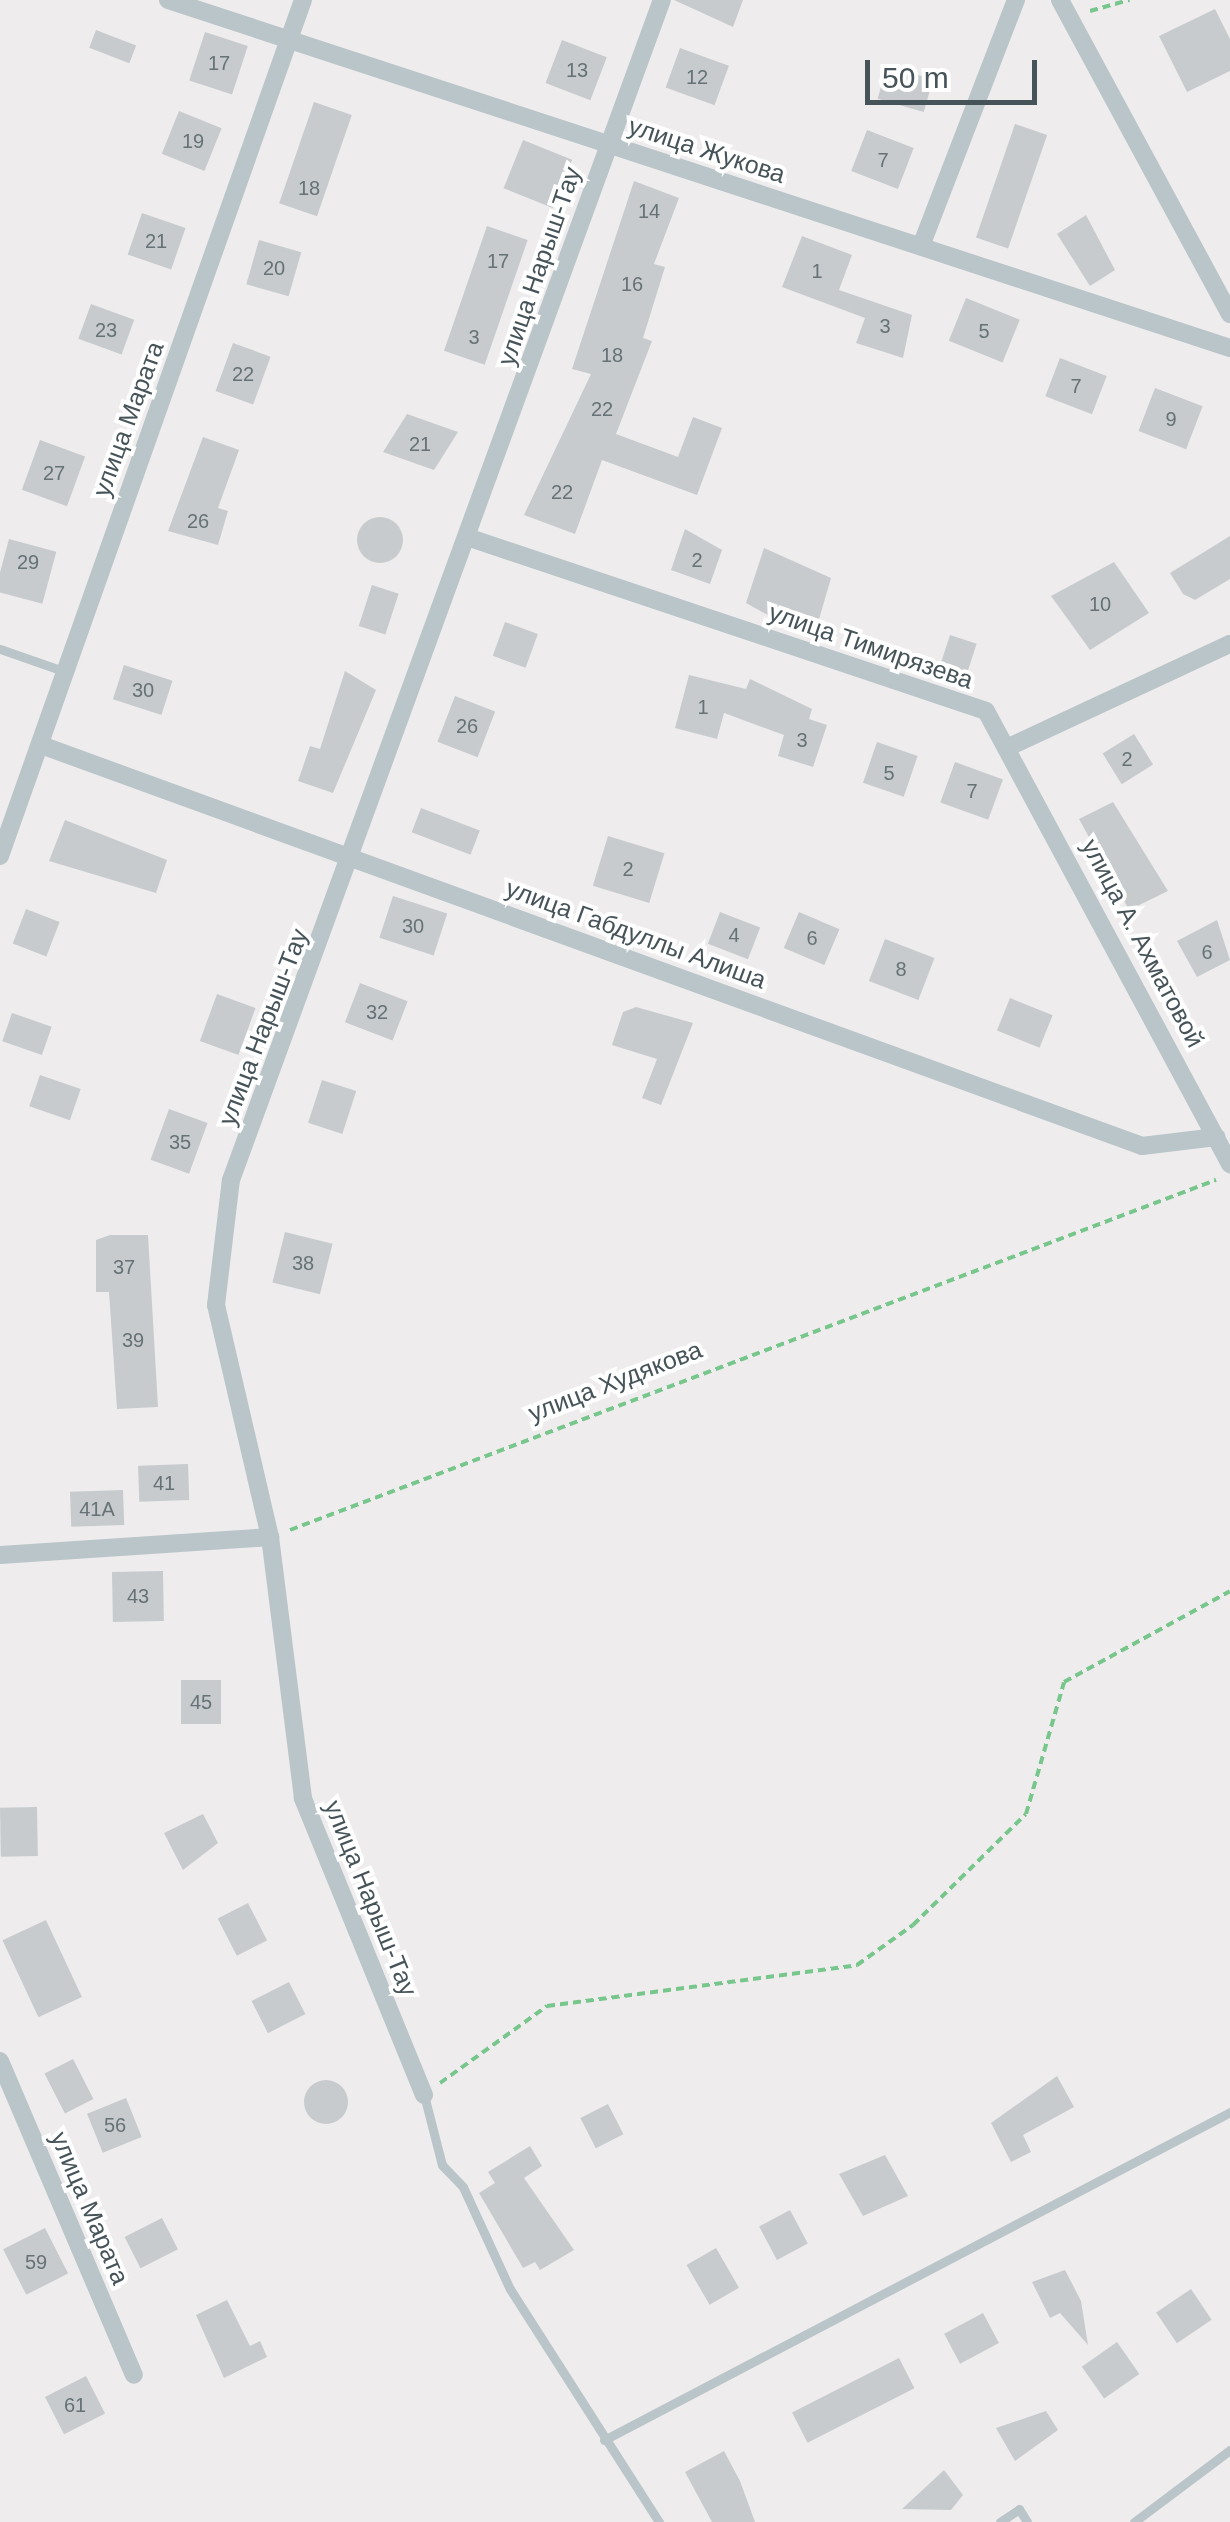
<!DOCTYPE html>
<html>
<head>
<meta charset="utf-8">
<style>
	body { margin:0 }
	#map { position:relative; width:1230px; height:2522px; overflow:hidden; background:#efeced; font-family:Helvetica,sans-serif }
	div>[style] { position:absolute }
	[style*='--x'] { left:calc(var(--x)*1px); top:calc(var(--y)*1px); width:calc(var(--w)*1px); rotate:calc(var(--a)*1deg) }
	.building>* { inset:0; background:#c7cbce; transform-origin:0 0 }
	.round { border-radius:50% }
	.path>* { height:4px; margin-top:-2px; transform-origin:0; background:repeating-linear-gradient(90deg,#77c68c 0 8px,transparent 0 13px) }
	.lane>* { height:9px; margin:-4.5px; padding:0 4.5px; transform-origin:4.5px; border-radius:4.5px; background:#b9c5c9 }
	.street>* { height:18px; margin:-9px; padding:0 9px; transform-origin:9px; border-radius:9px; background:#b9c5c9 }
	span { translate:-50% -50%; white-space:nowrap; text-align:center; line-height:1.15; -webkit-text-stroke:8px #fff; paint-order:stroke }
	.number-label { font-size:20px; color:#667276 }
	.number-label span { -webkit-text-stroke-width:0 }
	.street-label { font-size:25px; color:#465459 }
	.scale { position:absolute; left:865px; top:60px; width:172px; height:45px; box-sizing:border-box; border:5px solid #465459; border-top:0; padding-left:12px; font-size:30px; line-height:35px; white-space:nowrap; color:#465459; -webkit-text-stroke:8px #fff; paint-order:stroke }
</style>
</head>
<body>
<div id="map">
	<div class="building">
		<i style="clip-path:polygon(674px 0,743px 0,733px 27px)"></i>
		<i style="clip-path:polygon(1215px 9px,1230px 39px,1230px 71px,1187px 92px,1159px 36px)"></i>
		<i style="left:96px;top:30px;width:43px;height:19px;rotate:21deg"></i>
		<i style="left:205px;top:32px;width:45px;height:51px;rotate:18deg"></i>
		<i style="left:562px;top:40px;width:48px;height:46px;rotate:21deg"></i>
		<i style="left:680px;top:48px;width:52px;height:42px;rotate:20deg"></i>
		<i style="left:887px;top:66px;width:48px;height:34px;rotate:16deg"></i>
		<i style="left:314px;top:102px;width:40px;height:107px;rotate:19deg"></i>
		<i style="left:179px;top:111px;width:46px;height:46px;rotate:22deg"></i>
		<i style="left:1015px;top:124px;width:34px;height:120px;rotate:19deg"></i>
		<i style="left:867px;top:130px;width:50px;height:44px;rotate:21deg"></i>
		<i style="left:523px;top:140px;width:53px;height:52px;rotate:22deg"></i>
		<i style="clip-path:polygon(634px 181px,679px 198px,654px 264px,665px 267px,643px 338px,652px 341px,616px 434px,678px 457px,693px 417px,722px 428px,697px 495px,602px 460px,575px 534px,524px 515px,591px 374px,572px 369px)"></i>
		<i style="left:142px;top:213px;width:46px;height:44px;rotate:19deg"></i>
		<i style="clip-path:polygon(1086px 215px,1115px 270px,1090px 286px,1057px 234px)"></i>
		<i style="left:487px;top:226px;width:43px;height:132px;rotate:19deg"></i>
		<i style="clip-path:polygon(802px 236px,852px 255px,839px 290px,912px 315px,903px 358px,856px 343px,865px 318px,782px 287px)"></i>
		<i style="left:259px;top:240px;width:44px;height:46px;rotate:16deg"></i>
		<i style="left:966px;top:298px;width:58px;height:46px;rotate:22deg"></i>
		<i style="left:91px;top:304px;width:46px;height:37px;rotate:20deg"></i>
		<i style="left:233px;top:343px;width:40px;height:51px;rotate:20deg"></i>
		<i style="left:1060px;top:358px;width:50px;height:41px;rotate:21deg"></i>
		<i style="left:1155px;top:388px;width:51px;height:46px;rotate:21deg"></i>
		<i style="clip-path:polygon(407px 414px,458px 432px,434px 470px,383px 452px)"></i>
		<i style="clip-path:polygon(203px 437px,239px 450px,218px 508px,228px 511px,218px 545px,168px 531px)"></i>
		<i style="left:40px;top:440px;width:48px;height:53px;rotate:20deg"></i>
		<i class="round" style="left:357px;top:517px;width:46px;height:46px"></i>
		<i style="clip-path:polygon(685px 529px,722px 550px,710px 584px,671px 570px)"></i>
		<i style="clip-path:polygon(1230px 536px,1230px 579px,1195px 600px,1183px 594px,1170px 573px)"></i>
		<i style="left:9px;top:539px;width:49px;height:54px;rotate:15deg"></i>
		<i style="clip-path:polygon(764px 548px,831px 578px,813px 640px,746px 603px)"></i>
		<i style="clip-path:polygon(1114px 562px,1149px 613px,1090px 650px,1051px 596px)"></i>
		<i style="left:372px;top:585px;width:28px;height:43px;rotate:18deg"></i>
		<i style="left:505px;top:622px;width:35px;height:36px;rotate:20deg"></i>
		<i style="left:950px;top:635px;width:28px;height:34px;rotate:18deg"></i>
		<i style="left:124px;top:665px;width:51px;height:36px;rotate:18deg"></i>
		<i style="clip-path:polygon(345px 671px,376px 690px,333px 793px,298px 781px,310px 746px,320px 749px)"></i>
		<i style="clip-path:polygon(689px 675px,746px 689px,750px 679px,812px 709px,809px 719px,827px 725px,813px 767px,778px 756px,784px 735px,724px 713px,717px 739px,675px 728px)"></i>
		<i style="left:455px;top:696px;width:43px;height:49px;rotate:21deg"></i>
		<i style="left:1134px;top:734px;width:36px;height:37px;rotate:58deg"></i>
		<i style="left:877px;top:742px;width:43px;height:43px;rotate:19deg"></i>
		<i style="left:955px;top:762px;width:51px;height:43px;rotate:20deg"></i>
		<i style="clip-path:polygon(1113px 802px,1168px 891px,1129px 910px,1079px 819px)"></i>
		<i style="left:421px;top:808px;width:63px;height:26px;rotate:21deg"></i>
		<i style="clip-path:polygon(65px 820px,167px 860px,156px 893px,49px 861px)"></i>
		<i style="left:608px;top:836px;width:59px;height:52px;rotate:17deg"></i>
		<i style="left:393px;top:896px;width:57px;height:44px;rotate:18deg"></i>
		<i style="left:26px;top:909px;width:36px;height:37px;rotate:21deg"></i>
		<i style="left:720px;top:912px;width:43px;height:34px;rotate:21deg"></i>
		<i style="left:799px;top:912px;width:44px;height:39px;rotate:23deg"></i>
		<i style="clip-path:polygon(1217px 920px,1230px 960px,1197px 977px,1177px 941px)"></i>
		<i style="left:885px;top:939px;width:53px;height:45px;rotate:21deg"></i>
		<i style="left:360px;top:983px;width:51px;height:42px;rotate:21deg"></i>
		<i style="left:217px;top:994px;width:41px;height:50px;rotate:20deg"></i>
		<i style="left:1010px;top:998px;width:46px;height:35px;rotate:22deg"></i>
		<i style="clip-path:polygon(636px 1007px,693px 1023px,661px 1105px,642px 1098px,657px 1059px,612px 1045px,623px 1012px)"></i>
		<i style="left:12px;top:1013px;width:42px;height:30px;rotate:19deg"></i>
		<i style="left:40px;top:1075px;width:43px;height:33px;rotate:19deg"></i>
		<i style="left:322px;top:1080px;width:36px;height:45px;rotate:18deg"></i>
		<i style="left:169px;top:1109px;width:41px;height:54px;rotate:20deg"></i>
		<i style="left:285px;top:1232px;width:49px;height:52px;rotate:14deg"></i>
		<i style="clip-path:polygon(110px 1235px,148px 1235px,158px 1407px,117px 1409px,109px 1292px,96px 1292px,96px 1240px)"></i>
		<i style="left:188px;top:1464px;width:36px;height:50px;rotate:88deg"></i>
		<i style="left:123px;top:1490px;width:35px;height:53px;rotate:88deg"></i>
		<i style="left:163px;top:1571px;width:50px;height:51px;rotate:89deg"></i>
		<i style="left:181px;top:1680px;width:40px;height:44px"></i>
		<i style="left:37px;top:1807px;width:49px;height:37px;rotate:89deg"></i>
		<i style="clip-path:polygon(203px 1814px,218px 1843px,183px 1870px,164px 1833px)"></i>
		<i style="left:248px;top:1903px;width:42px;height:34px;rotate:63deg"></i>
		<i style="left:46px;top:1920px;width:85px;height:48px;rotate:65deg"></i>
		<i style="left:289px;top:1982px;width:36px;height:42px;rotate:63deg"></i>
		<i style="left:73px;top:2059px;width:45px;height:32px;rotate:63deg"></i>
		<i style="clip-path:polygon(1057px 2076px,1074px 2107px,1023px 2135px,1031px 2152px,1011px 2162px,991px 2123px)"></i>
		<i class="round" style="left:304px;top:2080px;width:44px;height:44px"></i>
		<i style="left:126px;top:2098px;width:42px;height:42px;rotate:68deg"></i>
		<i style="left:608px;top:2104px;width:34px;height:31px;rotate:63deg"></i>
		<i style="clip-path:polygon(530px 2146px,542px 2166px,524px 2178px,574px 2250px,540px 2270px,535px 2262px,523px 2268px,479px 2193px,495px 2183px,488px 2172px)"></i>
		<i style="clip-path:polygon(885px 2155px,908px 2196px,863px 2216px,839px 2174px)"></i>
		<i style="left:790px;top:2210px;width:38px;height:35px;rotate:62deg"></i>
		<i style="left:162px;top:2218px;width:35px;height:42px;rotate:63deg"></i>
		<i style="left:45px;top:2228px;width:51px;height:47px;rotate:63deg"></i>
		<i style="left:716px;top:2248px;width:46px;height:34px;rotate:60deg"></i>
		<i style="clip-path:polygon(1065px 2270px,1081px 2301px,1088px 2345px,1060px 2313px,1050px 2318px,1032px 2282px)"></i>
		<i style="left:1191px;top:2289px;width:37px;height:42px;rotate:56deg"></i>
		<i style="clip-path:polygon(227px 2300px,250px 2346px,260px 2341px,267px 2357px,224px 2378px,196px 2315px)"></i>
		<i style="left:983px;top:2313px;width:34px;height:44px;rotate:62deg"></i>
		<i style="left:1117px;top:2342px;width:39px;height:43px;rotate:55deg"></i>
		<i style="left:899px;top:2358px;width:34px;height:120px;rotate:63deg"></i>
		<i style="left:86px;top:2376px;width:42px;height:46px;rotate:63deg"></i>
		<i style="clip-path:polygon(1046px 2411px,1058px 2430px,1015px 2461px,996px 2428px)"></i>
		<i style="clip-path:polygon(724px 2451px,740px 2481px,755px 2522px,712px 2522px,685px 2472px)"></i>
		<i style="clip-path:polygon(944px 2470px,963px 2495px,951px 2510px,902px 2509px)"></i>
	</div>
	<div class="path">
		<i style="--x:1090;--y:11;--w:41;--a:-15.8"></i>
		<i style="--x:290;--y:1530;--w:990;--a:-20.71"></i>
		<i style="--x:440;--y:2083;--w:132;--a:-35.7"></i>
		<i style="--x:547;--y:2006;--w:313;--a:-7.5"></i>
		<i style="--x:857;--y:1965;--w:69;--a:-35.5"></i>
		<i style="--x:913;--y:1925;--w:158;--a:-44.5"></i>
		<i style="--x:1026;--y:1814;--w:137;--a:-73.9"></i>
		<i style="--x:1064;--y:1682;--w:189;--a:-28.7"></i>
	</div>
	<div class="lane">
		<i style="--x:0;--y:649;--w:67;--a:19.2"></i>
		<i style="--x:424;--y:2095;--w:72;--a:75.6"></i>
		<i style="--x:442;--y:2165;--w:30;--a:46"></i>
		<i style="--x:463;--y:2187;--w:112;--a:65.3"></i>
		<i style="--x:510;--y:2289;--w:277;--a:57.4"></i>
		<i style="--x:604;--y:2440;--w:707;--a:-27.65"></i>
		<i style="--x:1000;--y:2522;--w:23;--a:-34"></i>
		<i style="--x:1019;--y:2509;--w:15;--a:58"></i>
		<i style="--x:1134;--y:2522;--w:120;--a:-36.9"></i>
	</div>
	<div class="street">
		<i style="--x:168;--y:0;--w:1118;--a:18.14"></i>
		<i style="--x:1060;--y:0;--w:357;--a:61.6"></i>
		<i style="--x:921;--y:246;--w:264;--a:-68.9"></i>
		<i style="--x:470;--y:538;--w:544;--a:18.53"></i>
		<i style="--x:986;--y:711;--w:515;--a:61.69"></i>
		<i style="--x:41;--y:745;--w:1172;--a:20.01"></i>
		<i style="--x:1142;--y:1146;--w:75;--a:-6.9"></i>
		<i style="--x:1011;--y:746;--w:242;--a:-25"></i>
		<i style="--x:0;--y:856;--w:908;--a:-70.51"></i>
		<i style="--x:0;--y:1555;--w:271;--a:-3.8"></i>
		<i style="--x:0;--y:2061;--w:341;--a:66.9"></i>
		<i style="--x:424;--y:2095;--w:321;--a:-112.2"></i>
		<i style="--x:303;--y:1798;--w:263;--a:-97.2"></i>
		<i style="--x:270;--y:1537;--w:238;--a:-103.1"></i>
		<i style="--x:216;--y:1305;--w:126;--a:-83.2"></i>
		<i style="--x:231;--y:1180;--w:1256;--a:-69.94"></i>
	</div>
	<div class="number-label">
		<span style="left:219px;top:63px">17</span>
		<span style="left:577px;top:70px">13</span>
		<span style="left:697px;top:77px">12</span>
		<span style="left:193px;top:141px">19</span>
		<span style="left:883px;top:160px">7</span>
		<span style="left:309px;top:188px">18</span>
		<span style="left:649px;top:211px">14</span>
		<span style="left:156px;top:241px">21</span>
		<span style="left:498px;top:261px">17</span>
		<span style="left:274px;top:268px">20</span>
		<span style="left:817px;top:271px">1</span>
		<span style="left:632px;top:284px">16</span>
		<span style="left:885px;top:326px">3</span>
		<span style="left:106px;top:330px">23</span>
		<span style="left:984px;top:331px">5</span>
		<span style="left:474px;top:337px">3</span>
		<span style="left:612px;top:355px">18</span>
		<span style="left:243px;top:374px">22</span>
		<span style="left:1076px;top:386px">7</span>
		<span style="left:602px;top:409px">22</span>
		<span style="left:1171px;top:419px">9</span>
		<span style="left:420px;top:444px">21</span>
		<span style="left:54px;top:473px">27</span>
		<span style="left:562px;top:492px">22</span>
		<span style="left:198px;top:521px">26</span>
		<span style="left:697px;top:560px">2</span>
		<span style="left:28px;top:562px">29</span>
		<span style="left:1100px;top:604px">10</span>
		<span style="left:143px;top:690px">30</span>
		<span style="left:703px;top:707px">1</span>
		<span style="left:467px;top:726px">26</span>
		<span style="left:802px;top:740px">3</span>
		<span style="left:1127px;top:759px">2</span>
		<span style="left:889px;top:773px">5</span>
		<span style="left:972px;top:791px">7</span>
		<span style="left:628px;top:869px">2</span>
		<span style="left:413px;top:926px">30</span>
		<span style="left:734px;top:935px">4</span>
		<span style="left:812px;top:938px">6</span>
		<span style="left:1207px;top:952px">6</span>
		<span style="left:901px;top:969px">8</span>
		<span style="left:377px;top:1012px">32</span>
		<span style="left:180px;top:1142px">35</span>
		<span style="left:303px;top:1263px">38</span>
		<span style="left:124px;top:1267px">37</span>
		<span style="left:133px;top:1340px">39</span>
		<span style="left:164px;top:1483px">41</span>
		<span style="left:97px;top:1509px">41А</span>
		<span style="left:138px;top:1596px">43</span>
		<span style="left:201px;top:1702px">45</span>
		<span style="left:115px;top:2125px">56</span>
		<span style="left:36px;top:2262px">59</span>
		<span style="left:75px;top:2405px">61</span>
	</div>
	<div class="street-label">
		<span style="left:707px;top:150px;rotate:18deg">улица Жукова</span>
		<span style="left:539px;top:266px;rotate:-71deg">улица Нарыш-Тау</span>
		<span style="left:128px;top:419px;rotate:-70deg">улица Марата</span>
		<span style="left:871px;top:646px;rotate:19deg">улица Тимирязева</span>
		<span style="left:636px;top:934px;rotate:20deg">улица Габдуллы Алиша</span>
		<span style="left:1143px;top:943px;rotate:62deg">улица А. Ахматовой</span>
		<span style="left:263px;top:1027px;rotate:-69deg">улица Нарыш-Тау</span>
		<span style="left:615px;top:1381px;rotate:-21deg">улица Худякова</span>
		<span style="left:371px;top:1898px;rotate:68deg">улица Нарыш-Тау</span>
		<span style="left:90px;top:2208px;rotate:67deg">улица Марата</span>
	</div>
	<div class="scale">50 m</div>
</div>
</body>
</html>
